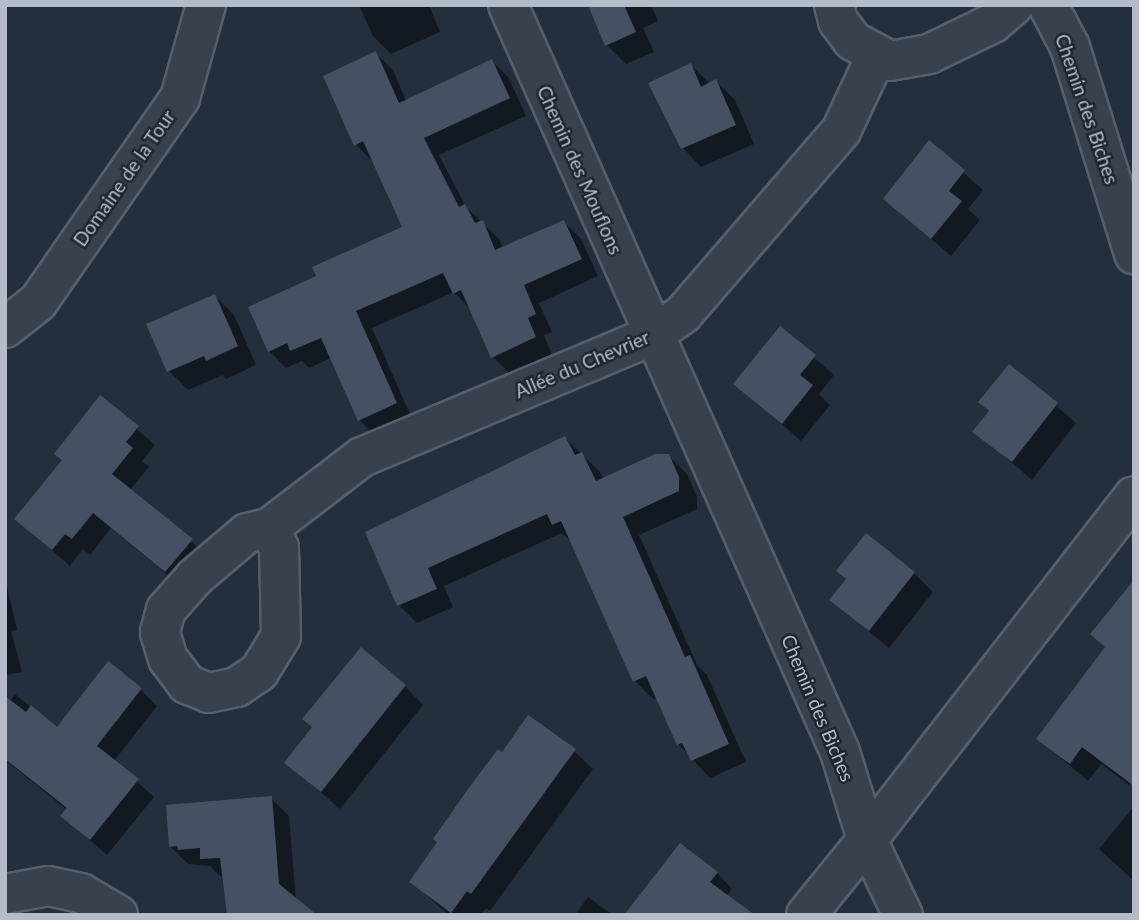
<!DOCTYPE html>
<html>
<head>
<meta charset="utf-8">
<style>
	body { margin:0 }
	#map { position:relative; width:1139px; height:920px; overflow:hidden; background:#242f3e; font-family:Lato,sans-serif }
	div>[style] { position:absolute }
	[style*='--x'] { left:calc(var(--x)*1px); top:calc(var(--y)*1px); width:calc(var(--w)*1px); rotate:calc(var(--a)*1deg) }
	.shadow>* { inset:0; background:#0007 }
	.building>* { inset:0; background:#455162 }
	.roads { filter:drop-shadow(2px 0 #565f6c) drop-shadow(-2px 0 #565f6c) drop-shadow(0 2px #565f6c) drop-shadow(0 -2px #565f6c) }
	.street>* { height:38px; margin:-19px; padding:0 19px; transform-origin:19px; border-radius:19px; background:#38414e }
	span { translate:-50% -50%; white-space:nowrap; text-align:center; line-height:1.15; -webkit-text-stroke:5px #1d2633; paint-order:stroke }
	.street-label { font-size:19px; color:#b4bcc9 }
	.frame { position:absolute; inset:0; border:7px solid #b4bcc9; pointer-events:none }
</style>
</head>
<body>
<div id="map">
	<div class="shadow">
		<i style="clip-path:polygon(359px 5px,429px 5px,440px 32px,391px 54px,373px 36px)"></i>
		<i style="clip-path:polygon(589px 5px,651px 5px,658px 21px,643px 28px,654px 52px,626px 64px,607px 45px)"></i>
		<i style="clip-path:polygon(376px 53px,393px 70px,406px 101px,492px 61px,509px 78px,526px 116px,439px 155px,466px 207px,499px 239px,503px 248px,564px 222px,581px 239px,598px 276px,539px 303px,552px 332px,544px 335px,552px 355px,510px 374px,493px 357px,471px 310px,454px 292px,372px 328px,413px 421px,376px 437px,359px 420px,331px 358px,309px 368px,302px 361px,286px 368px,269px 351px,318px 277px,404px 228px,373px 162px,356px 145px,326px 77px)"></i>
		<i style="clip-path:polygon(691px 65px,710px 84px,716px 81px,735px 100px,754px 144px,701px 167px,683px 148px)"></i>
		<i style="clip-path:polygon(930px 143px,983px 190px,968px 209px,980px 220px,951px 256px,885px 199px)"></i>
		<i style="clip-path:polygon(215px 296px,234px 315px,256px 365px,226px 379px,223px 375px,188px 390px,169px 371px,149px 325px)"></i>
		<i style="clip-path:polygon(780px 328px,834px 375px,819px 394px,830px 405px,801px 441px,735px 384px)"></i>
		<i style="clip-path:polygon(1010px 366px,1076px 423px,1032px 480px,975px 431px,990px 412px)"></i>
		<i style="clip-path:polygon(101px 398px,155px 445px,142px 461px,149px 467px,130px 490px,209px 557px,183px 588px,111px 528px,90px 555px,83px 549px,70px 566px,17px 519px,63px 461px)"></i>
		<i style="clip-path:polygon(565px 438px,600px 472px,604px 480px,669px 456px,687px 474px,697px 497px,697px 509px,639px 535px,697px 665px,707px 675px,746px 762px,710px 778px,678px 744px,657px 697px,653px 699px,635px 681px,572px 542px,562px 533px,444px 586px,453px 607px,417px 623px,399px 605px,367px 532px)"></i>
		<i style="clip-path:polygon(838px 571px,914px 573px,933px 592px,889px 648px,831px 600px,847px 580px)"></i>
		<i style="clip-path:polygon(5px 578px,17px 630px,11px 631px,22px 672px,5px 675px)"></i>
		<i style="clip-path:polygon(1124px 625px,1134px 779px,1129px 785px,1101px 764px,1088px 781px,1038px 739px)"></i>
		<i style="clip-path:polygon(405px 686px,423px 705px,340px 809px,287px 763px)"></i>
		<i style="clip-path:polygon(140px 689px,157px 706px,114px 761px,154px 797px,107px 855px,62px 816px,67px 810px,5px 760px,5px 707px,15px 694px,57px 729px)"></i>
		<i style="clip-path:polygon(574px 751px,593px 769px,490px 911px,486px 908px,481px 915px,449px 915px,411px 882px,503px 754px)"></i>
		<i style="clip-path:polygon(271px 798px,289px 816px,296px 900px,220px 876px,210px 866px,188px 864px,170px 846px)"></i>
		<i style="clip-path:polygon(1134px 806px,1134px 881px,1099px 849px)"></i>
		<i style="clip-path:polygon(717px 873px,732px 889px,726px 896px,675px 915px)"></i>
		<i style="clip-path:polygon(588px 897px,613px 915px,575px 915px)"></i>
	</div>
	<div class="building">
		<i style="clip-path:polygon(588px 5px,624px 5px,636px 32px,605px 46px)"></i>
		<i style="clip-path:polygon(376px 51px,399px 103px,492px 59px,510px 98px,424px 138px,459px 207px,465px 204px,475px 223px,483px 220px,495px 250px,564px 220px,582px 259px,524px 285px,536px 314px,528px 318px,536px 337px,491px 358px,461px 290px,453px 294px,443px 273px,356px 311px,397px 403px,358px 421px,321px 338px,290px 351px,287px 343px,268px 352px,248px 307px,316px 276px,312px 267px,402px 227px,363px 141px,354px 146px,323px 76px)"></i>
		<i style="clip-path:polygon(691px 63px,701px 87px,716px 79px,736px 125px,681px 149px,648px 83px)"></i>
		<i style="clip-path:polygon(929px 140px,965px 170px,949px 191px,962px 201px,931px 239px,883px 199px)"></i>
		<i style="clip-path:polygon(215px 294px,238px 346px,206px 361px,204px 356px,167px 372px,146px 324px)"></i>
		<i style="clip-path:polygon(780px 326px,816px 355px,800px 375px,813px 385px,782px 424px,733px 384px)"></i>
		<i style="clip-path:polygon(1009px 364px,1058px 403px,1012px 462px,972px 432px,989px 411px,978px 402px)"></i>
		<i style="clip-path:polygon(100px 395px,139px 426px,126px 442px,133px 448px,112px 474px,193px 539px,165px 572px,93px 513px,72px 539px,65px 534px,52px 550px,14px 519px,62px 460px,54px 454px)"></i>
		<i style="clip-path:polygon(565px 436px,575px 455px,582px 452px,596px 481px,655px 454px,669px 454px,679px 477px,679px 491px,623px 517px,685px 657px,690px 655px,729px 744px,691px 761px,682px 743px,677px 745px,646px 676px,633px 682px,561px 521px,552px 525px,547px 514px,428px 568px,437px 589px,397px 606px,365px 532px)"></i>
		<i style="clip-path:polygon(866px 533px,915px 572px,869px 631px,829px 600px,846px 579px,836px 571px)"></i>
		<i style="clip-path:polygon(1134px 580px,1134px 786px,1082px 747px,1070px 764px,1036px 739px,1105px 647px,1090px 634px)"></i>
		<i style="clip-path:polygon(361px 647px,406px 685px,321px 792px,284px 763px,312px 727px,302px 719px)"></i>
		<i style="clip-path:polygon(108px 661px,142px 688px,97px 746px,139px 779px,90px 840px,60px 816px,67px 808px,5px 759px,5px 696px,26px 712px,31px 705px,57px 727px)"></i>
		<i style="clip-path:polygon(528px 715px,576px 749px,471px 894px,467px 891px,451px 913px,409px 882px,437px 842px,433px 839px,468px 789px,498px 749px,502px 752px)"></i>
		<i style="clip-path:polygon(272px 796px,279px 884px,317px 915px,227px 915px,220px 858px,200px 859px,200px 848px,178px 850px,177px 846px,169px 847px,166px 805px)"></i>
		<i style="clip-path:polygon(680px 843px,718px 872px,710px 882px,755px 915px,624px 915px)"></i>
	</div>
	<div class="roads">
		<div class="street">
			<i style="--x:508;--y:5;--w:817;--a:66.04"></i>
			<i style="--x:840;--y:752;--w:92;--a:72.9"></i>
			<i style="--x:867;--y:840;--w:435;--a:-52.2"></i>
			<i style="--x:834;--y:5;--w:16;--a:76"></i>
			<i style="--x:838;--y:21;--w:25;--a:53"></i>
			<i style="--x:853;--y:41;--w:42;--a:28.4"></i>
			<i style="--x:890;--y:61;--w:40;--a:-10"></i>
			<i style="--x:929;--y:54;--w:71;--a:-25.8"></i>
			<i style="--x:993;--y:23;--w:28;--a:-41"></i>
			<i style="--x:1048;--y:5;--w:47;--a:62.4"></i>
			<i style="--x:1070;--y:47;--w:217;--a:72.8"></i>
			<i style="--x:5;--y:328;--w:42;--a:-38.2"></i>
			<i style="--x:38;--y:302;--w:249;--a:-55.2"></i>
			<i style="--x:180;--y:98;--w:97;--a:-74.4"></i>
			<i style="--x:269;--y:528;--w:22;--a:63"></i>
			<i style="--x:279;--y:548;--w:88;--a:88.7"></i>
			<i style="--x:281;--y:636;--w:42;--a:121.4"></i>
			<i style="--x:259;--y:672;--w:27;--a:146"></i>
			<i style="--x:237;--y:687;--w:29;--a:168"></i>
			<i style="--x:209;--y:693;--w:24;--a:-158"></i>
			<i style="--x:187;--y:684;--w:31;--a:-127"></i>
			<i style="--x:168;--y:659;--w:28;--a:-107"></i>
			<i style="--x:160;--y:632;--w:23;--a:-75"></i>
			<i style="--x:166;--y:610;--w:44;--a:-48.7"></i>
			<i style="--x:195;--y:577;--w:68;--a:-40.2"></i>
			<i style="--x:247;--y:533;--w:23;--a:-13"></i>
			<i style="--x:269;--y:528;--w:117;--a:-37.4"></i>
			<i style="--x:362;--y:457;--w:316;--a:-22.7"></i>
			<i style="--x:653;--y:335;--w:37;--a:-35"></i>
			<i style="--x:683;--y:314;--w:242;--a:-49.2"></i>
			<i style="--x:841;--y:131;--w:85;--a:-64.9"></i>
			<i style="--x:5;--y:894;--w:44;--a:-10.5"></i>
			<i style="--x:48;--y:886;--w:34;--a:12"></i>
			<i style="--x:81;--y:893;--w:43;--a:30.7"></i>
			<i style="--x:806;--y:915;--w:97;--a:-50.9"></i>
			<i style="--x:867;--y:840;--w:83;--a:64.4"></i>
		</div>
	</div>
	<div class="street-label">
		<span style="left:1087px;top:109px;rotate:71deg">Chemin des Biches</span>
		<span style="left:580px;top:170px;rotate:66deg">Chemin des Mouflons</span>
		<span style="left:124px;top:178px;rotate:-55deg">Domaine de la Tour</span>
		<span style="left:582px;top:364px;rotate:-23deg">Allée du Chevrier</span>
		<span style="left:818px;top:708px;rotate:67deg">Chemin des Biches</span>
	</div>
	<div class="frame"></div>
</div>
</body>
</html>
